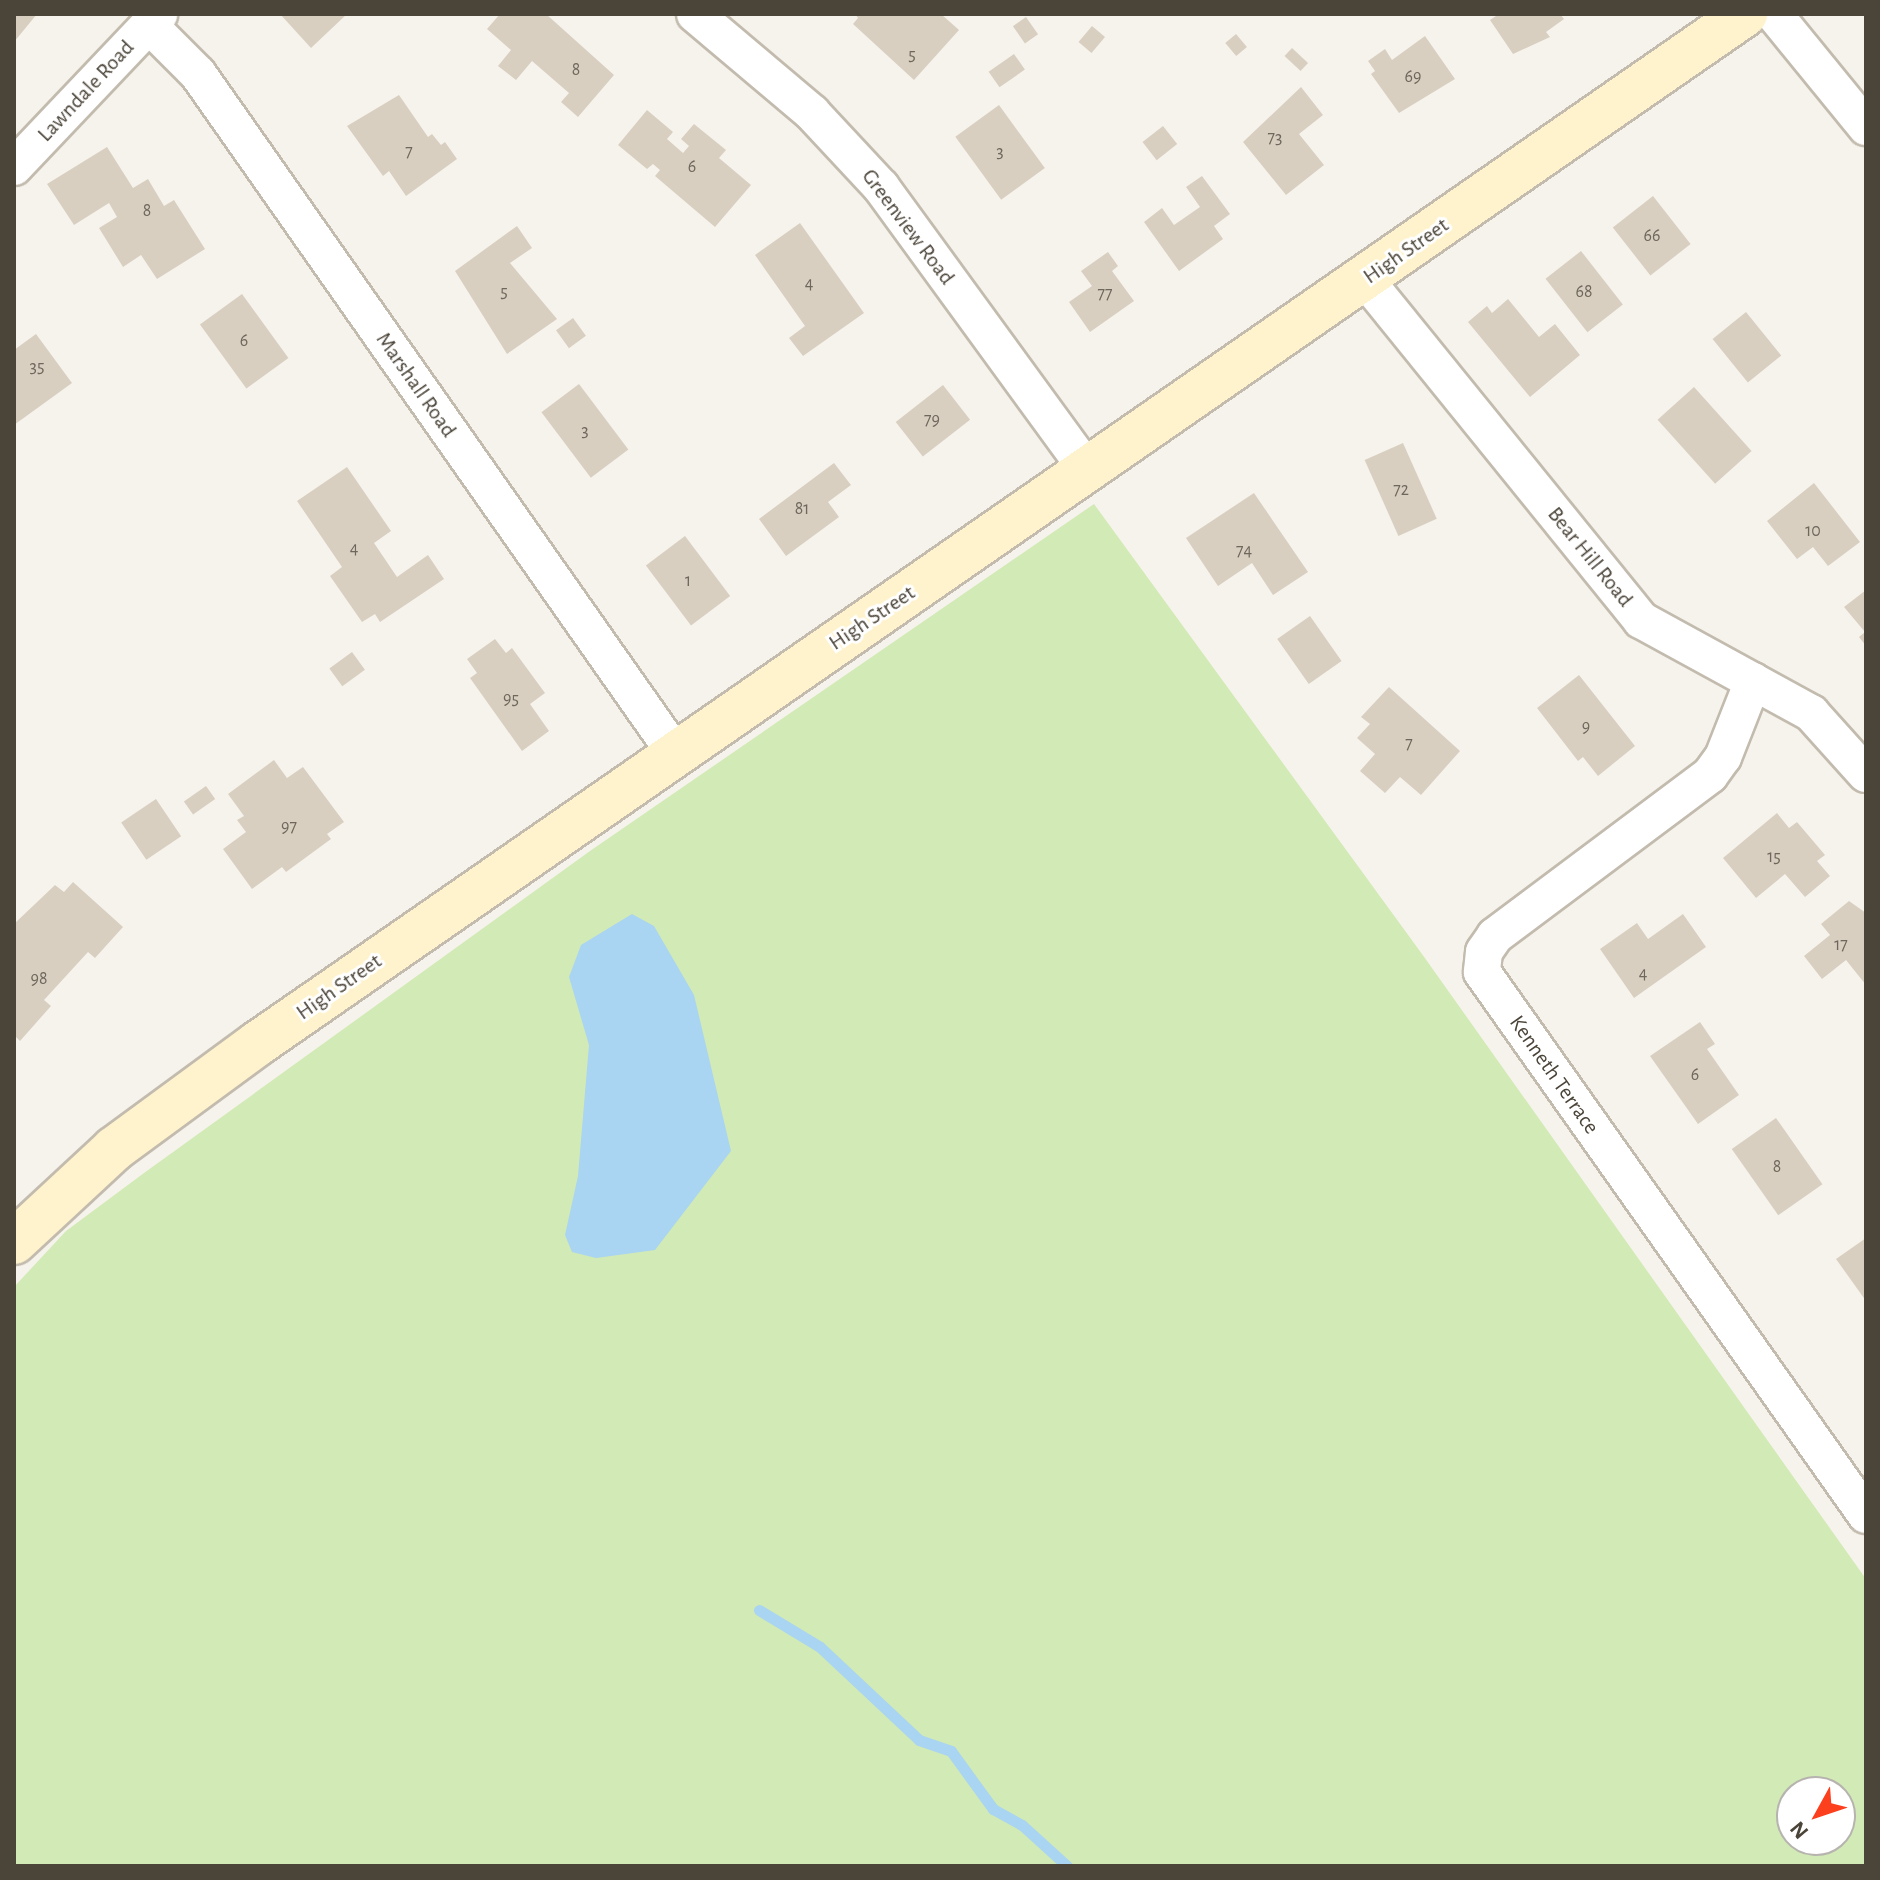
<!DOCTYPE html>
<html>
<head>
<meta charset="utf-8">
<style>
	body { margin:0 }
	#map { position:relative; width:1880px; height:1880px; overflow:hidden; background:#f6f3ec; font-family:"Alegreya Sans",sans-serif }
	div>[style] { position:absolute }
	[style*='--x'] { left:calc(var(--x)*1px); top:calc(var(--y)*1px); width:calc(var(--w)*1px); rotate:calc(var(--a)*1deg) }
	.green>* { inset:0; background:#d2eab5 }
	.water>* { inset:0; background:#a9d4f2 }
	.stream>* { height:11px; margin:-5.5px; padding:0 5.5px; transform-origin:5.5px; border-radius:5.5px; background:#a9d4f2 }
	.building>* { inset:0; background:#d8cfc1; transform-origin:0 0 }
	.roads { filter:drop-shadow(2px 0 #c2bbae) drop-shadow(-2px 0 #c2bbae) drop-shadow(0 2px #c2bbae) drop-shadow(0 -2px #c2bbae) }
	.street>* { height:36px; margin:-18px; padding:0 18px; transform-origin:18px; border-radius:18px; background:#fff }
	.secondary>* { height:44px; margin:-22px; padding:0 22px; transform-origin:22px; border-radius:22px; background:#fff3cd }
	span { translate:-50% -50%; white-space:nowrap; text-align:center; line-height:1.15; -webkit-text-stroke:6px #fff; paint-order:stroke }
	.number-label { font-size:18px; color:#6e675b }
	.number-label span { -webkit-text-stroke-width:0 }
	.street-label { font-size:22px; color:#4b4439 }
	.frame { position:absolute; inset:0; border:16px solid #4b4439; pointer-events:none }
	.north { position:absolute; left:1776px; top:1776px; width:80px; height:80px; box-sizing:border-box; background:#fff; border:2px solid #b7b4b0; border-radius:50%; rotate:230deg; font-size:22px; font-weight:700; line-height:32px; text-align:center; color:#4b4439 }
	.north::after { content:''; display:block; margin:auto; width:28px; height:36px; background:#fc3f1d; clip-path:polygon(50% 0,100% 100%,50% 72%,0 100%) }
</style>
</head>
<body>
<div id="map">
	<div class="green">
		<i style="clip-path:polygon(evenodd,1094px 504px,1422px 954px,1866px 1579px,1866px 1866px,14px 1866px,14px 1287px,66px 1231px,144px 1173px,590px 851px,1094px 504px,1792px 1792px,1840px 1792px,1840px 1840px,1792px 1840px,1792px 1792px)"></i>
	</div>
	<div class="water">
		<i style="clip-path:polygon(632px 914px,654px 926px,694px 995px,731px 1151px,655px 1250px,596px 1258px,572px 1252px,565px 1235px,578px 1176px,589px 1045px,569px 977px,581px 945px)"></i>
	</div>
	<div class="stream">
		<i style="--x:759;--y:1610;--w:71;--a:31.2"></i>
		<i style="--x:820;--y:1647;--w:136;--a:43.2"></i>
		<i style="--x:919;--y:1740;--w:34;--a:19"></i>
		<i style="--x:951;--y:1751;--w:72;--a:54.1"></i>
		<i style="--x:993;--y:1809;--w:33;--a:29"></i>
		<i style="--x:1022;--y:1825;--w:61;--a:42.3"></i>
	</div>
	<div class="building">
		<i style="clip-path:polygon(14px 14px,37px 14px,14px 42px)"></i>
		<i style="clip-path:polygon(280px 14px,347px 14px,311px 48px)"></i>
		<i style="clip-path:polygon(500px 14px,546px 14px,614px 75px,578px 117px,561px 102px,569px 93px,532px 61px,516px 80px,498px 66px,511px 50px,487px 29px)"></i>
		<i style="clip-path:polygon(855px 14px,941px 14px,959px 30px,914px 80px,853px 24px,858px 18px)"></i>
		<i style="clip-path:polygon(1499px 14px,1560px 14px,1564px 19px,1546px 32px,1550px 37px,1513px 54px,1490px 20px)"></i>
		<i style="left:1026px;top:17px;width:21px;height:16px;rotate:55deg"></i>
		<i style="left:1092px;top:26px;width:17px;height:21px;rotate:40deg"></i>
		<i style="left:1236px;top:34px;width:17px;height:14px;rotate:50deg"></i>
		<i style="clip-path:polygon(1425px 36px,1455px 79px,1399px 113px,1371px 74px,1375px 71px,1368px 61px,1385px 49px,1392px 60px)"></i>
		<i style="left:1292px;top:48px;width:22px;height:11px;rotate:43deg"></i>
		<i style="left:1014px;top:54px;width:19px;height:31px;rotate:55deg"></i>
		<i style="clip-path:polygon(1301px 87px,1323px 115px,1299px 134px,1324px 165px,1286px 195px,1243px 142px)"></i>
		<i style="clip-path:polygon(399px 95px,428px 137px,432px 134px,441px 145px,445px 142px,457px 159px,406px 196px,389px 171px,383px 176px,347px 126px)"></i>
		<i style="left:999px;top:105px;width:78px;height:54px;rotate:54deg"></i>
		<i style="clip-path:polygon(647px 110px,673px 132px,667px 139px,683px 153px,689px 146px,681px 139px,694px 124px,726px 150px,719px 158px,751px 185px,715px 227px,655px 176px,660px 170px,653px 164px,647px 169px,618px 145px)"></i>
		<i style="left:1163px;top:126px;width:23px;height:26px;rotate:52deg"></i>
		<i style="clip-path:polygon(107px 147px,133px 188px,148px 179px,164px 206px,174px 200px,205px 249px,157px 279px,141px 255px,123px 267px,99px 228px,117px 217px,109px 203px,74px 225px,47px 184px)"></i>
		<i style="clip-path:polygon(1202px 176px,1230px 214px,1214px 226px,1223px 239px,1179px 271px,1144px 222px,1162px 208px,1174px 225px,1200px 207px,1186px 187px)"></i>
		<i style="left:1653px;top:196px;width:61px;height:51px;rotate:52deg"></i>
		<i style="clip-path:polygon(800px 223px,864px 313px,803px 356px,789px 338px,805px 326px,755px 255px)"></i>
		<i style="clip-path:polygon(517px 226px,532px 248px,510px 263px,557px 319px,507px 354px,455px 271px)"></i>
		<i style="left:1581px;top:251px;width:68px;height:45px;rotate:52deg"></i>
		<i style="clip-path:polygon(1108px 252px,1118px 266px,1112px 271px,1134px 301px,1090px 332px,1069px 302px,1092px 286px,1081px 271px)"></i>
		<i style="left:242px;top:294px;width:79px;height:52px;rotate:54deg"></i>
		<i style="clip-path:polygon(1508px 299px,1539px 337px,1555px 324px,1580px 355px,1530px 397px,1468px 322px,1487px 306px,1492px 313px)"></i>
		<i style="left:1746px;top:312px;width:56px;height:43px;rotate:51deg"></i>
		<i style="left:573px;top:318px;width:22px;height:21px;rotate:54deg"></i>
		<i style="clip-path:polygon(36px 334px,72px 383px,14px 425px,14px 350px)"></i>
		<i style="left:579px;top:384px;width:82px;height:47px;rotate:53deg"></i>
		<i style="left:943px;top:385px;width:44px;height:60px;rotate:52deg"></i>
		<i style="left:1694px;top:387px;width:86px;height:49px;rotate:48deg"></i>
		<i style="left:1403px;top:443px;width:83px;height:42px;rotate:66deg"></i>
		<i style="clip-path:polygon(834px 463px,851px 485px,828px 502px,839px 517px,786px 556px,759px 519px)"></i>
		<i style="clip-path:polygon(347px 467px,391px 531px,374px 543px,397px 577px,428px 555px,444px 579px,380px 622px,375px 614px,362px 622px,330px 576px,342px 567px,297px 501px)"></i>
		<i style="clip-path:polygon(1814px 483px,1860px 542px,1828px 566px,1813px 547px,1797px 559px,1767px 521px)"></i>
		<i style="clip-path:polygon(1254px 493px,1308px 572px,1273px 595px,1252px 563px,1218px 586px,1186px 538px)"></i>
		<i style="left:685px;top:536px;width:75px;height:49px;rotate:53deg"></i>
		<i style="clip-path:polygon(1866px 590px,1866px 646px,1859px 637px,1865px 632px,1844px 607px)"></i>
		<i style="left:1310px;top:616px;width:55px;height:40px;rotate:55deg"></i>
		<i style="clip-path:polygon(495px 639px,506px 653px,512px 648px,545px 693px,530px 704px,549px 731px,522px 751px,470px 678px,477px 673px,467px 659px)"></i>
		<i style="left:352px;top:652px;width:22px;height:28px;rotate:54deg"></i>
		<i style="clip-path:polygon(1579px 675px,1635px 746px,1598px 776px,1583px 757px,1578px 761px,1537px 708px)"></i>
		<i style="clip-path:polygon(1389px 687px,1460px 751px,1421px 795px,1400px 777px,1385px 793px,1360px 771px,1375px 754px,1357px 738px,1370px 724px,1361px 717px)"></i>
		<i style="clip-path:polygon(274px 760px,287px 778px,303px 767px,344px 822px,327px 834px,331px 839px,286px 872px,282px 867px,252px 889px,223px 849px,246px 832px,237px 820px,244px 816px,228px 794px)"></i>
		<i style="left:206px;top:786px;width:16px;height:27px;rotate:55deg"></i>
		<i style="left:156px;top:799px;width:45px;height:42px;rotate:56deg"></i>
		<i style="clip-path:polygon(1777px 813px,1789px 828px,1797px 822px,1825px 855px,1817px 861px,1830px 876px,1805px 897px,1785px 874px,1756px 898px,1723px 858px)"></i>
		<i style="clip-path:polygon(73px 882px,123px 927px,95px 958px,88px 952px,44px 1000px,51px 1006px,20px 1041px,14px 1035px,14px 924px,55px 885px,64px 892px)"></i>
		<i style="clip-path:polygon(1849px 901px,1866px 913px,1866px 985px,1846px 960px,1822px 979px,1804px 956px,1830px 935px,1821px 924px)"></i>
		<i style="clip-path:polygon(1683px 914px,1706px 947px,1634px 998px,1600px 949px,1637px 923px,1648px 939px)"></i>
		<i style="clip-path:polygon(1700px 1022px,1715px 1044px,1707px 1049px,1739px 1095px,1698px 1124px,1650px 1056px)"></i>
		<i style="left:1776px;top:1118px;width:81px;height:54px;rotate:55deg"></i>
		<i style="clip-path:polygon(1866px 1238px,1866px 1301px,1836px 1259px)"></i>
	</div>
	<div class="roads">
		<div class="street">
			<i style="--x:695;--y:14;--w:153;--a:40.2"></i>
			<i style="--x:812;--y:113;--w:101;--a:47"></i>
			<i style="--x:881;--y:187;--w:350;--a:53.9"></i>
			<i style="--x:1774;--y:14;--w:146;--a:50.8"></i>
			<i style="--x:149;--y:25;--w:69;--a:45"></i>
			<i style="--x:198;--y:74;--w:830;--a:54.91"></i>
			<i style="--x:14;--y:167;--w:211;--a:-46.5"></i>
			<i style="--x:1365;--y:279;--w:439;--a:51"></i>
			<i style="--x:1641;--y:620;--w:194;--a:28.7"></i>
			<i style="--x:1811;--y:713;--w:82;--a:48"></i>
			<i style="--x:1753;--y:681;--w:82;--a:111.5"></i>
			<i style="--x:1723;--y:757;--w:22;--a:126"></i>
			<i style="--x:1710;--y:775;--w:269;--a:143.2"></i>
			<i style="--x:1495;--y:936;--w:19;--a:125"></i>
			<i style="--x:1484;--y:952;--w:20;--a:96"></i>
			<i style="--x:1482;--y:972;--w:665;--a:54.73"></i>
		</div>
		<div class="secondary">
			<i style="--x:14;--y:1242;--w:137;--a:-42.9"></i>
			<i style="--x:114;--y:1149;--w:177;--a:-36.3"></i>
			<i style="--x:257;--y:1044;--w:1810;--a:-34.69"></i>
		</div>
	</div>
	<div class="number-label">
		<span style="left:912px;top:55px">5</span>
		<span style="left:576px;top:70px">8</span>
		<span style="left:1413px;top:77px">69</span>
		<span style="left:1275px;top:138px">73</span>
		<span style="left:409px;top:152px">7</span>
		<span style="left:1000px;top:152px">3</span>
		<span style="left:692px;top:167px">6</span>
		<span style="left:147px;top:211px">8</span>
		<span style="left:1652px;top:236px">66</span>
		<span style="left:809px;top:284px">4</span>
		<span style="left:504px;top:292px">5</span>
		<span style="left:1584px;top:292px">68</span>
		<span style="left:1105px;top:294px">77</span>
		<span style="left:244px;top:341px">6</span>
		<span style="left:37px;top:367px">35</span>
		<span style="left:932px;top:420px">79</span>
		<span style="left:585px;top:431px">3</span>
		<span style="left:1401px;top:490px">72</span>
		<span style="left:802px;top:509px">81</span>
		<span style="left:1813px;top:531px">10</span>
		<span style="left:354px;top:549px">4</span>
		<span style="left:1244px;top:551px">74</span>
		<span style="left:688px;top:581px">1</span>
		<span style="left:511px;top:699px">95</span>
		<span style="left:1586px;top:727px">9</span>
		<span style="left:1409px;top:744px">7</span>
		<span style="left:289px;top:827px">97</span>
		<span style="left:1774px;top:857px">15</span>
		<span style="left:1841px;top:945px">17</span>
		<span style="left:1643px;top:974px">4</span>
		<span style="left:39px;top:979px">98</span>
		<span style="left:1695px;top:1075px">6</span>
		<span style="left:1777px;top:1167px">8</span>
	</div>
	<div class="street-label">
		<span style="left:86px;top:91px;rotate:-47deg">Lawndale Road</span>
		<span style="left:908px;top:227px;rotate:53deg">Greenview Road</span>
		<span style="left:1406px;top:251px;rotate:-35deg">High Street</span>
		<span style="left:416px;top:385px;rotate:55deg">Marshall Road</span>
		<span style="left:1590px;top:557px;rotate:51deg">Bear Hill Road</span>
		<span style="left:872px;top:618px;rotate:-34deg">High Street</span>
		<span style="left:339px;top:987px;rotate:-35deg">High Street</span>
		<span style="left:1554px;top:1075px;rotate:55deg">Kenneth Terrace</span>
	</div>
	<div class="frame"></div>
	<div class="north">N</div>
</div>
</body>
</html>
